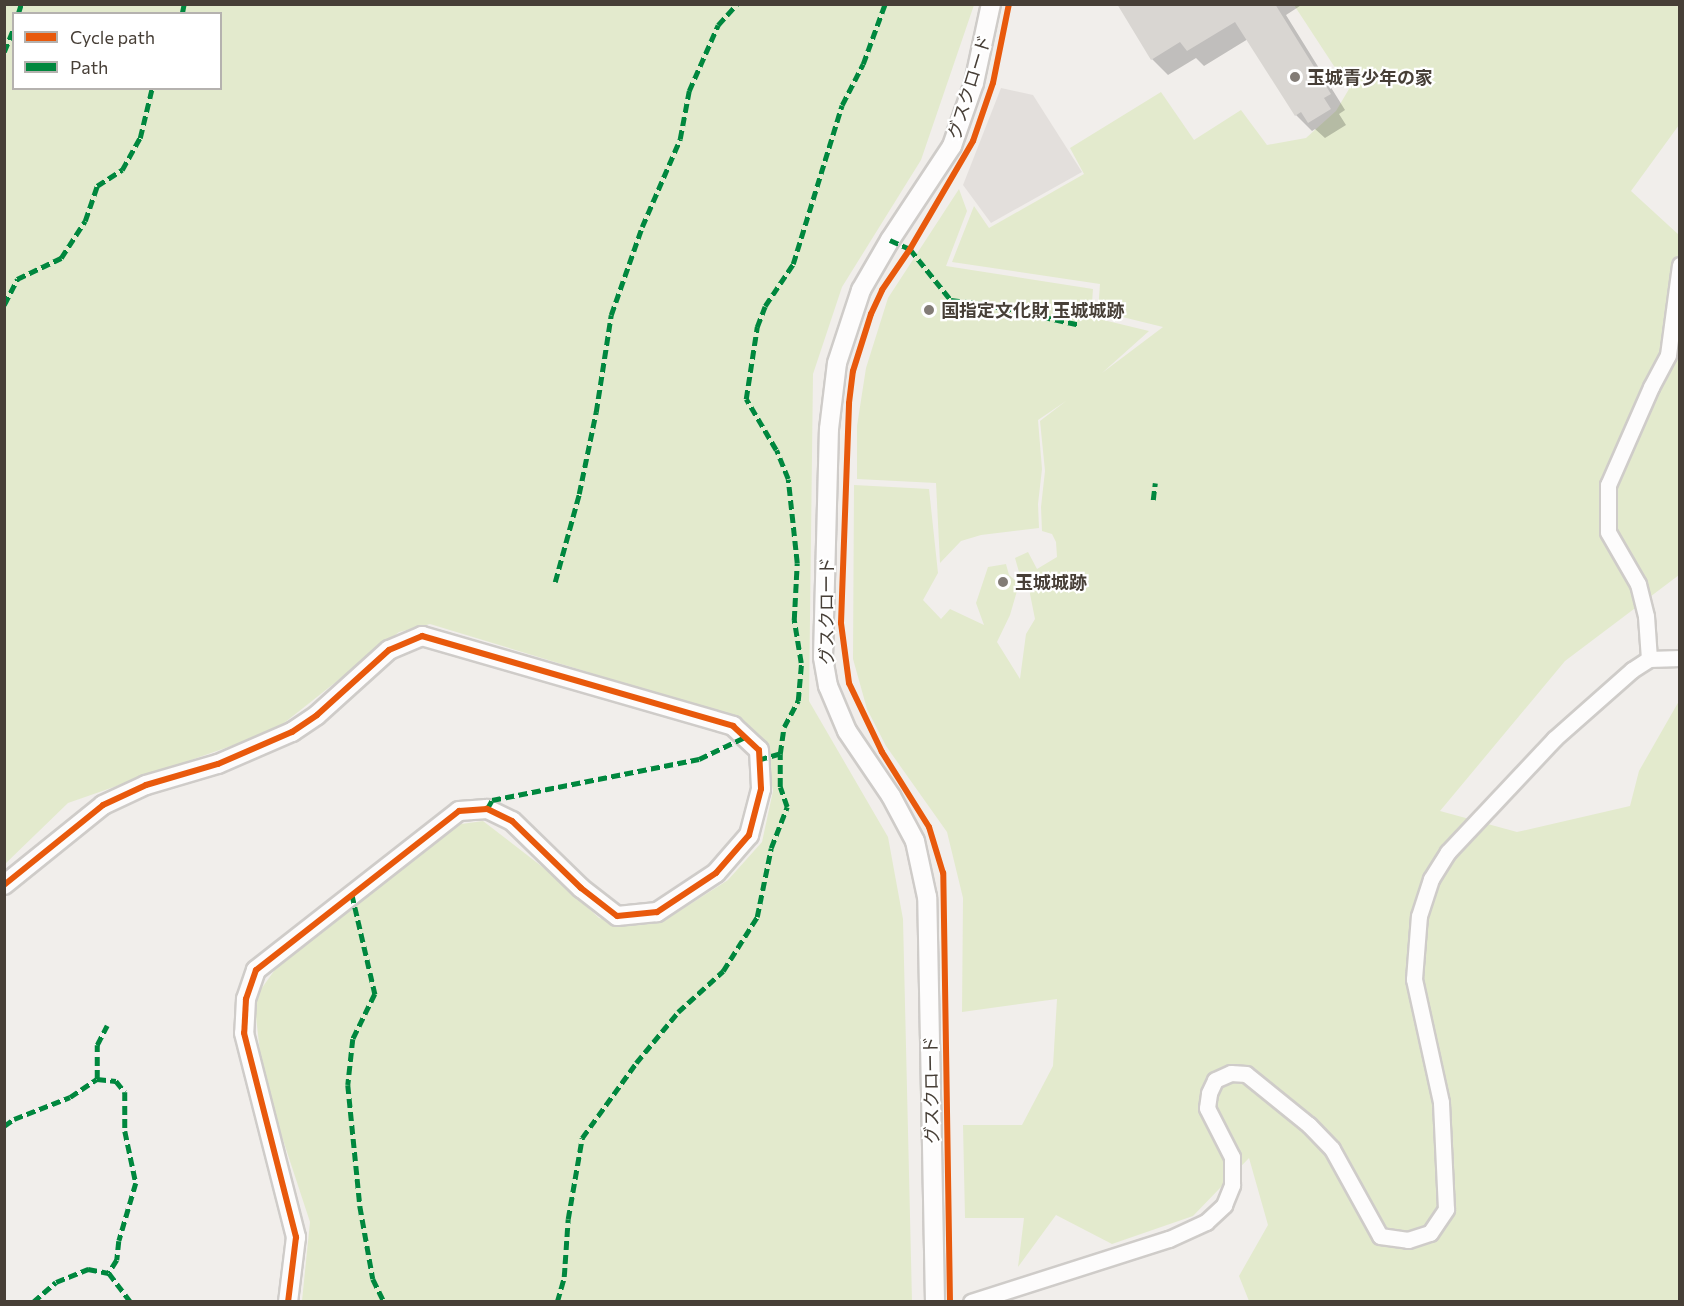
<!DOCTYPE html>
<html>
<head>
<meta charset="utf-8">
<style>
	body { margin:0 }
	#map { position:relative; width:1684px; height:1306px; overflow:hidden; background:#f1eeeb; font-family:Commissioner,"Noto Sans JP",sans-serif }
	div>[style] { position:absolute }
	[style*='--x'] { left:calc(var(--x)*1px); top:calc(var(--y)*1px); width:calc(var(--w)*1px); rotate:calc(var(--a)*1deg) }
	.green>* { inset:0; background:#e3eacd }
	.parking>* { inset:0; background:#e3dfdc }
	.shadow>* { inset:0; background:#0003 }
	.building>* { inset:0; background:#d9d6d2 }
	.roads { filter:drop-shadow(2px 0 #cfccc9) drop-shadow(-2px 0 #cfccc9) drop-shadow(0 2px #cfccc9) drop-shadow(0 -2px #cfccc9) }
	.minor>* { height:15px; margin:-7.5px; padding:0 7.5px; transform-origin:7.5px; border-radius:7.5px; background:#fdfcfc }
	.tertiary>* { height:18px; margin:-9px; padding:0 9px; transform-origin:9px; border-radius:9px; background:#fdfcfc }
	.quiet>* { height:4.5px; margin-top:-2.25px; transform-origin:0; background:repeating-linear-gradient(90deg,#00873e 0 9px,transparent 0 13.5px) }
	.cycleway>* { height:6px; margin:-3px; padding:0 3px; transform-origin:3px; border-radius:3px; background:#e8590c }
	.dots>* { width:16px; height:16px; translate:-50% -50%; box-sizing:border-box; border:3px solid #fff; border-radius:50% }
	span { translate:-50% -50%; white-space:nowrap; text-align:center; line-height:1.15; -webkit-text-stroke:4.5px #fff; paint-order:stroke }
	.poi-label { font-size:18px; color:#473f37; font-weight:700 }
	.left { translate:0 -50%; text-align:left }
	.street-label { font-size:18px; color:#473f37 }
	.frame { position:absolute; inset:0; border:6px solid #473f37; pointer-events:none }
	.legend { position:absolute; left:12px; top:12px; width:210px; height:78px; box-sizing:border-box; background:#fff; border:2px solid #b5b2af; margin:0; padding:8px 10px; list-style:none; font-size:18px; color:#473f37 }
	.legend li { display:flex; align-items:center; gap:12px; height:30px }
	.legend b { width:30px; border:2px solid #b5b2af }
</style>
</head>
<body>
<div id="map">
	<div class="green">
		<i style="clip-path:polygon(evenodd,5px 5px,974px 5px,921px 160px,842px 287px,813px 374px,809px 701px,888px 837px,903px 919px,912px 1301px,302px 1301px,310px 1222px,263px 1079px,254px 999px,279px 964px,447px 826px,483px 821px,549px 872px,599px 918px,631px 926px,670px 917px,728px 880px,762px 842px,773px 791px,764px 741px,732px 716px,430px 624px,399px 632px,274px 731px,68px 803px,5px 864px,5px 5px,14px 14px,220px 14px,220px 88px,14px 88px,14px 14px)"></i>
		<i style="clip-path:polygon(1294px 5px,1679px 5px,1679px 125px,1631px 191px,1679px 235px,1679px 575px,1565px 661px,1440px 811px,1517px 832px,1630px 806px,1639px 771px,1679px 701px,1679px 1301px,1249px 1301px,1239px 1276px,1268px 1225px,1249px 1158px,1193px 1216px,1112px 1244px,1056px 1215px,1018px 1267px,1024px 1218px,965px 1218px,963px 1125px,1022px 1125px,1053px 1066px,1057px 999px,962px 1012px,963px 898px,947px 832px,886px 746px,867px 709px,853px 659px,854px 485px,929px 489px,938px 573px,923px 600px,941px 619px,950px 609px,984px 625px,976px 603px,988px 567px,1006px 564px,1009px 575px,1019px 584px,1010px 615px,997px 642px,1020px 679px,1026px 634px,1035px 619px,1030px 594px,1032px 578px,1019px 572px,1015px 558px,1028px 552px,1037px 569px,1057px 557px,1056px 542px,1052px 534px,1042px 531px,1041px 507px,1045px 471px,1040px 421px,1066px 401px,1038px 420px,1042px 469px,1038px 504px,1039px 528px,981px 535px,961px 541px,940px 563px,936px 483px,857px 479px,857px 426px,866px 368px,888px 298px,959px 189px,967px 211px,946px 266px,1093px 289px,1091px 317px,1149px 331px,1102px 373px,1163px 327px,1098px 311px,1100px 284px,952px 262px,974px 206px,989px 228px,1084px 174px,1070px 148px,1161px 92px,1194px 140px,1241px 110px,1267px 145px,1306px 138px,1336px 111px,1349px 89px)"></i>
	</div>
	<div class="parking">
		<i style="clip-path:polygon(1001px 88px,1033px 95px,1082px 172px,991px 223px,963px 185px)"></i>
	</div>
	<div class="shadow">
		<i style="clip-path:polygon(1119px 4px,1303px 4px,1286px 15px,1345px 110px,1339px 114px,1346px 125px,1325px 138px,1315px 129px,1312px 131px,1296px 115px,1248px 39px,1204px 66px,1196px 58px,1168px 75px,1152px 59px)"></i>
	</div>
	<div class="building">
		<i style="clip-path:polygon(1117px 4px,1275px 4px,1331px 94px,1324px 98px,1331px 109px,1308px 123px,1301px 112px,1295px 116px,1235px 22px,1187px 51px,1180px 42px,1151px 60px)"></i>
	</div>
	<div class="roads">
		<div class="minor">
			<i style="--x:1649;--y:659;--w:43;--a:-94"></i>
			<i style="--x:1646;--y:616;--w:33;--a:-104"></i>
			<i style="--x:1638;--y:584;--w:60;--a:-120"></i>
			<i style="--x:1608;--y:532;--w:47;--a:-90"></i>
			<i style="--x:1608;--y:485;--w:107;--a:-66.3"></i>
			<i style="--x:1651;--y:387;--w:36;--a:-62"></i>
			<i style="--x:1668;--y:355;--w:91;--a:-82.4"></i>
			<i style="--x:971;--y:1302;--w:208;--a:-17.7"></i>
			<i style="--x:1169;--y:1239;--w:41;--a:-24.7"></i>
			<i style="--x:1206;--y:1222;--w:25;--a:-43"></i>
			<i style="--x:1224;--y:1205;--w:22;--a:-68"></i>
			<i style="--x:1232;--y:1185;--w:28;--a:-90"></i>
			<i style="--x:1232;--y:1157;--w:55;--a:-117"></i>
			<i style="--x:1207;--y:1108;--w:15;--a:-82"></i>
			<i style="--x:1209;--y:1093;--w:14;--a:-65"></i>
			<i style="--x:1215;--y:1080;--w:17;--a:-24"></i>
			<i style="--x:1231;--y:1073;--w:15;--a:4"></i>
			<i style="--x:1246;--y:1074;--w:81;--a:39"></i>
			<i style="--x:1309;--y:1125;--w:33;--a:46"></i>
			<i style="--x:1332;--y:1149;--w:99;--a:61.1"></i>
			<i style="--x:1380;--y:1236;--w:28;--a:8"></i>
			<i style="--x:1408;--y:1240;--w:23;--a:-18"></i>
			<i style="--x:1430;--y:1233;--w:29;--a:-56"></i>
			<i style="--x:1446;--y:1209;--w:107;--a:-92.7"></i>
			<i style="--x:1441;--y:1102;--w:126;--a:-102.4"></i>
			<i style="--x:1414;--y:979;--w:63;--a:-85.5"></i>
			<i style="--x:1419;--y:916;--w:39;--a:-72"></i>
			<i style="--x:1431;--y:879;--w:32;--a:-58"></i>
			<i style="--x:1448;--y:852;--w:155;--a:-46.8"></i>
			<i style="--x:1554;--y:739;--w:104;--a:-41.5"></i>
			<i style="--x:1632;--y:670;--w:20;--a:-33"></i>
			<i style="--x:1649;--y:659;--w:31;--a:-2"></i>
		</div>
		<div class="tertiary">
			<i style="--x:4;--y:885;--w:127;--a:-38.9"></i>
			<i style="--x:103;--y:805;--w:47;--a:-24.9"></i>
			<i style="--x:146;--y:785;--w:75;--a:-16.3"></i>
			<i style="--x:218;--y:764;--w:81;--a:-23.4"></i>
			<i style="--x:292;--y:732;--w:30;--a:-34"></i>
			<i style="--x:317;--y:715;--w:97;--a:-42.1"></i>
			<i style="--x:389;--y:650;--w:36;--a:-23"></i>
			<i style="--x:422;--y:636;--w:324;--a:16.1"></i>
			<i style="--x:733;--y:726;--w:35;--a:43"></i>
			<i style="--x:759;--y:750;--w:39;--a:87"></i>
			<i style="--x:761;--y:789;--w:48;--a:104.6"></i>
			<i style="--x:749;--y:835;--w:50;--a:131"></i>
			<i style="--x:716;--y:873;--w:71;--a:146.5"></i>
			<i style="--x:657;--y:912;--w:40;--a:174.3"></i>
			<i style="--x:617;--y:916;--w:46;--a:-142.1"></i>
			<i style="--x:581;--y:888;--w:96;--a:-135.8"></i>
			<i style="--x:512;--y:821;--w:28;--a:-154"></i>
			<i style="--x:487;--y:809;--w:28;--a:176"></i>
			<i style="--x:459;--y:811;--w:258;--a:141.9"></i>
			<i style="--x:256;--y:970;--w:31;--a:109"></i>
			<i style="--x:246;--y:999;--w:34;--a:93"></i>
			<i style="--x:244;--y:1033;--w:211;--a:75.7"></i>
			<i style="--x:296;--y:1237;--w:65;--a:97"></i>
			<i style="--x:935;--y:1302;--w:405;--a:-91.1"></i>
			<i style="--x:927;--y:897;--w:57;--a:-102.1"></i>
			<i style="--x:915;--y:841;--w:51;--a:-118.1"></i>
			<i style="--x:891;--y:796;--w:78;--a:-124.1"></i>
			<i style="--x:847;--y:731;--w:49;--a:-112.9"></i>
			<i style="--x:828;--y:686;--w:29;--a:-100"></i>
			<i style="--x:823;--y:657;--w:228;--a:-88.5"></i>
			<i style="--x:829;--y:429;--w:66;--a:-83.1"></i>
			<i style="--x:837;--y:363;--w:77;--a:-71.8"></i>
			<i style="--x:861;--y:290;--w:58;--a:-59.9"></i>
			<i style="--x:890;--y:240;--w:113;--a:-56.6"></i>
			<i style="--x:952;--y:146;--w:67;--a:-70.8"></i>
			<i style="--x:974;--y:83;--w:81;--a:-77.9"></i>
		</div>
	</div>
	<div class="quiet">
		<i style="--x:18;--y:14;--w:10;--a:-73"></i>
		<i style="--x:182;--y:14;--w:10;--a:-79"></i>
		<i style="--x:4;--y:52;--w:27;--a:-68"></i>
		<i style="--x:890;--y:240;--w:22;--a:24"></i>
		<i style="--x:910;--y:249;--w:65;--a:51.2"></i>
		<i style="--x:951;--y:300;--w:38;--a:7"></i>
		<i style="--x:989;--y:305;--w:94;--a:12.3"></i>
		<i style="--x:4;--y:305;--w:29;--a:-63"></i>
		<i style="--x:17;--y:279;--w:49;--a:-25.5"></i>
		<i style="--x:61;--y:258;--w:44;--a:-57"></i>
		<i style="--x:85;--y:221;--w:37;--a:-71"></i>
		<i style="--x:97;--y:186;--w:30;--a:-33"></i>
		<i style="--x:122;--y:170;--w:37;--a:-61"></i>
		<i style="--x:140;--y:138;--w:51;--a:-76.5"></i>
		<i style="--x:1153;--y:500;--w:17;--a:-83"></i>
		<i style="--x:555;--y:582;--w:91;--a:-74.7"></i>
		<i style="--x:579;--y:494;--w:84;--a:-78.3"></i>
		<i style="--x:596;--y:412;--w:98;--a:-81.2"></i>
		<i style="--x:611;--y:315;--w:93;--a:-70.6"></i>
		<i style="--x:642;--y:227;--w:96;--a:-66.6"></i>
		<i style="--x:680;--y:139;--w:49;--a:-79.4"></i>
		<i style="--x:689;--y:91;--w:72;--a:-66.3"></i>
		<i style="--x:718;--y:25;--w:28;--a:-48"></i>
		<i style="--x:780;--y:754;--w:27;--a:-82"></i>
		<i style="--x:784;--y:727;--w:30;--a:-62"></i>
		<i style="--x:798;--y:701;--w:38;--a:-85"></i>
		<i style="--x:801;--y:663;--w:44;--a:-99.2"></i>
		<i style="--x:794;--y:620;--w:57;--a:-87"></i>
		<i style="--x:797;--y:563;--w:84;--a:-96.1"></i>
		<i style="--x:788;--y:479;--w:31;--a:-112"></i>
		<i style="--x:776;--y:450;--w:59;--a:-120.5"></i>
		<i style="--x:746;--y:399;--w:73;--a:-81.3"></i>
		<i style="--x:757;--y:327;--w:22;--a:-69"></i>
		<i style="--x:765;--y:306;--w:50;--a:-56.3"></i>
		<i style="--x:793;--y:264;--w:166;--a:-72.9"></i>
		<i style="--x:842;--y:105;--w:46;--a:-62.9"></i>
		<i style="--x:863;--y:64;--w:64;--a:-69.9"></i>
		<i style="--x:487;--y:809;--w:10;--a:-61"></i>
		<i style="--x:492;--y:800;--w:211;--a:-11.2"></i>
		<i style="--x:699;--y:759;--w:51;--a:-25.6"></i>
		<i style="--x:352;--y:894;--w:103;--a:77"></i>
		<i style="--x:375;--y:994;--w:50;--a:116.1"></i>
		<i style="--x:353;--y:1039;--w:46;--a:96.2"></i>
		<i style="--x:348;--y:1085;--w:122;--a:84.3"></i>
		<i style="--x:360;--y:1206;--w:74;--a:79.9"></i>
		<i style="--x:373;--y:1279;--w:25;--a:64"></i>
		<i style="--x:97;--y:1079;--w:34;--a:-90"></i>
		<i style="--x:97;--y:1045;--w:22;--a:-63"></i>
		<i style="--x:4;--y:1126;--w:12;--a:-35"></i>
		<i style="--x:14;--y:1119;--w:60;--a:-21.4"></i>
		<i style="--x:70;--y:1097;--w:32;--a:-34"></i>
		<i style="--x:97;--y:1079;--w:19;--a:6"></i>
		<i style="--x:116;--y:1081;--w:14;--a:51"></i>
		<i style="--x:125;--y:1092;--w:39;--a:90"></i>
		<i style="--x:125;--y:1131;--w:53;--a:78.1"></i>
		<i style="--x:136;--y:1183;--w:60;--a:106.3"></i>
		<i style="--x:119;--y:1241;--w:19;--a:96"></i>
		<i style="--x:117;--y:1260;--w:15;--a:122"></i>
		<i style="--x:33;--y:1302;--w:30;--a:-41"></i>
		<i style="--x:56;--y:1282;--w:35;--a:-22"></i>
		<i style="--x:88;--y:1269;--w:21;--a:11"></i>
		<i style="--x:109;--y:1273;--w:36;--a:53"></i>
		<i style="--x:557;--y:1302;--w:26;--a:-74"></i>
		<i style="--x:564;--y:1277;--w:58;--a:-86.1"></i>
		<i style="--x:568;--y:1219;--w:82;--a:-80.2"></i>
		<i style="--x:582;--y:1138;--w:92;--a:-54.2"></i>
		<i style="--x:636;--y:1063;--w:66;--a:-50.5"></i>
		<i style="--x:678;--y:1012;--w:61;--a:-42.3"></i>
		<i style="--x:723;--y:971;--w:64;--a:-57.8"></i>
		<i style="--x:757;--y:917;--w:70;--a:-78.5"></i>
		<i style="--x:771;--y:848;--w:44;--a:-68.7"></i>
		<i style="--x:787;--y:807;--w:21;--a:-109"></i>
		<i style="--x:780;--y:787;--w:33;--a:-90"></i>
		<i style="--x:780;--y:754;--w:22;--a:164"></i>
	</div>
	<div class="cycleway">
		<i style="--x:4;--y:885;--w:127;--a:-38.9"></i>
		<i style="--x:103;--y:805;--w:47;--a:-24.9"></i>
		<i style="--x:146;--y:785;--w:75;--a:-16.3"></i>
		<i style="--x:218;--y:764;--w:81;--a:-23.4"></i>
		<i style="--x:292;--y:732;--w:30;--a:-34"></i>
		<i style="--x:317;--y:715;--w:97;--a:-42.1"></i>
		<i style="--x:389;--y:650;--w:36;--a:-23"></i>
		<i style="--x:422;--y:636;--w:324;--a:16.1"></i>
		<i style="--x:733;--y:726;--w:35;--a:43"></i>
		<i style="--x:759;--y:750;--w:39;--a:87"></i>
		<i style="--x:761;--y:789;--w:48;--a:104.6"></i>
		<i style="--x:749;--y:835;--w:50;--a:131"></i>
		<i style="--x:716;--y:873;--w:71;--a:146.5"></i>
		<i style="--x:657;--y:912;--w:40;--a:174.3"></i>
		<i style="--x:617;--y:916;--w:46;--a:-142.1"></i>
		<i style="--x:581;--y:888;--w:96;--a:-135.8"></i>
		<i style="--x:512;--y:821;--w:28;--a:-154"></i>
		<i style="--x:487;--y:809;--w:28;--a:176"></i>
		<i style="--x:459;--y:811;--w:258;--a:141.9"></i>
		<i style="--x:256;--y:970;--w:31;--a:109"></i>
		<i style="--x:246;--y:999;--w:34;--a:93"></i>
		<i style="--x:244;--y:1033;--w:211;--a:75.7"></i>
		<i style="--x:296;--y:1237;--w:65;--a:97"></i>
		<i style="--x:950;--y:1302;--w:429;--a:-90.9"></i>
		<i style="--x:943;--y:873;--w:48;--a:-106.9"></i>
		<i style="--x:929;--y:827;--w:89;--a:-122.1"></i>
		<i style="--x:882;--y:752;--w:76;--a:-115.6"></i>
		<i style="--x:849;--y:683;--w:61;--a:-97.6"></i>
		<i style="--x:841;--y:623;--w:220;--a:-87.9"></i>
		<i style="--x:849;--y:403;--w:32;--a:-83"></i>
		<i style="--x:853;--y:371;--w:60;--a:-72.5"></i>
		<i style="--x:871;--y:314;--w:26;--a:-65"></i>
		<i style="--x:882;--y:290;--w:50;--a:-55.7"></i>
		<i style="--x:910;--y:249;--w:125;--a:-59.7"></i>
		<i style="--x:973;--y:141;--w:61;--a:-71"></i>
		<i style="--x:993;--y:83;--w:81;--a:-78.6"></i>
	</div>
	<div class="dots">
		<i style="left:1295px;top:77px;background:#827c76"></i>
		<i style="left:929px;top:310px;background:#827c76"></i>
		<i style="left:1003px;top:582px;background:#827c76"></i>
	</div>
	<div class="poi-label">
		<span class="left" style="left:1307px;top:77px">玉城青少年の家</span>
		<span class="left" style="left:941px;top:310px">国指定文化財 玉城城跡</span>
		<span class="left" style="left:1015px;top:582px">玉城城跡</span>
	</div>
	<div class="street-label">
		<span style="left:969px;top:87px;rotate:-73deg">グスクロード</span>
		<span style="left:826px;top:611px;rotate:-90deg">グスクロード</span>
		<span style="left:931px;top:1090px;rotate:-91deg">グスクロード</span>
	</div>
	<div class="frame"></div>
	<ul class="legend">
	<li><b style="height:8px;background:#e8590c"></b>Cycle path</li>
	<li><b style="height:8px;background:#00873e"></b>Path</li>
	</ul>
</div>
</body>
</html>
